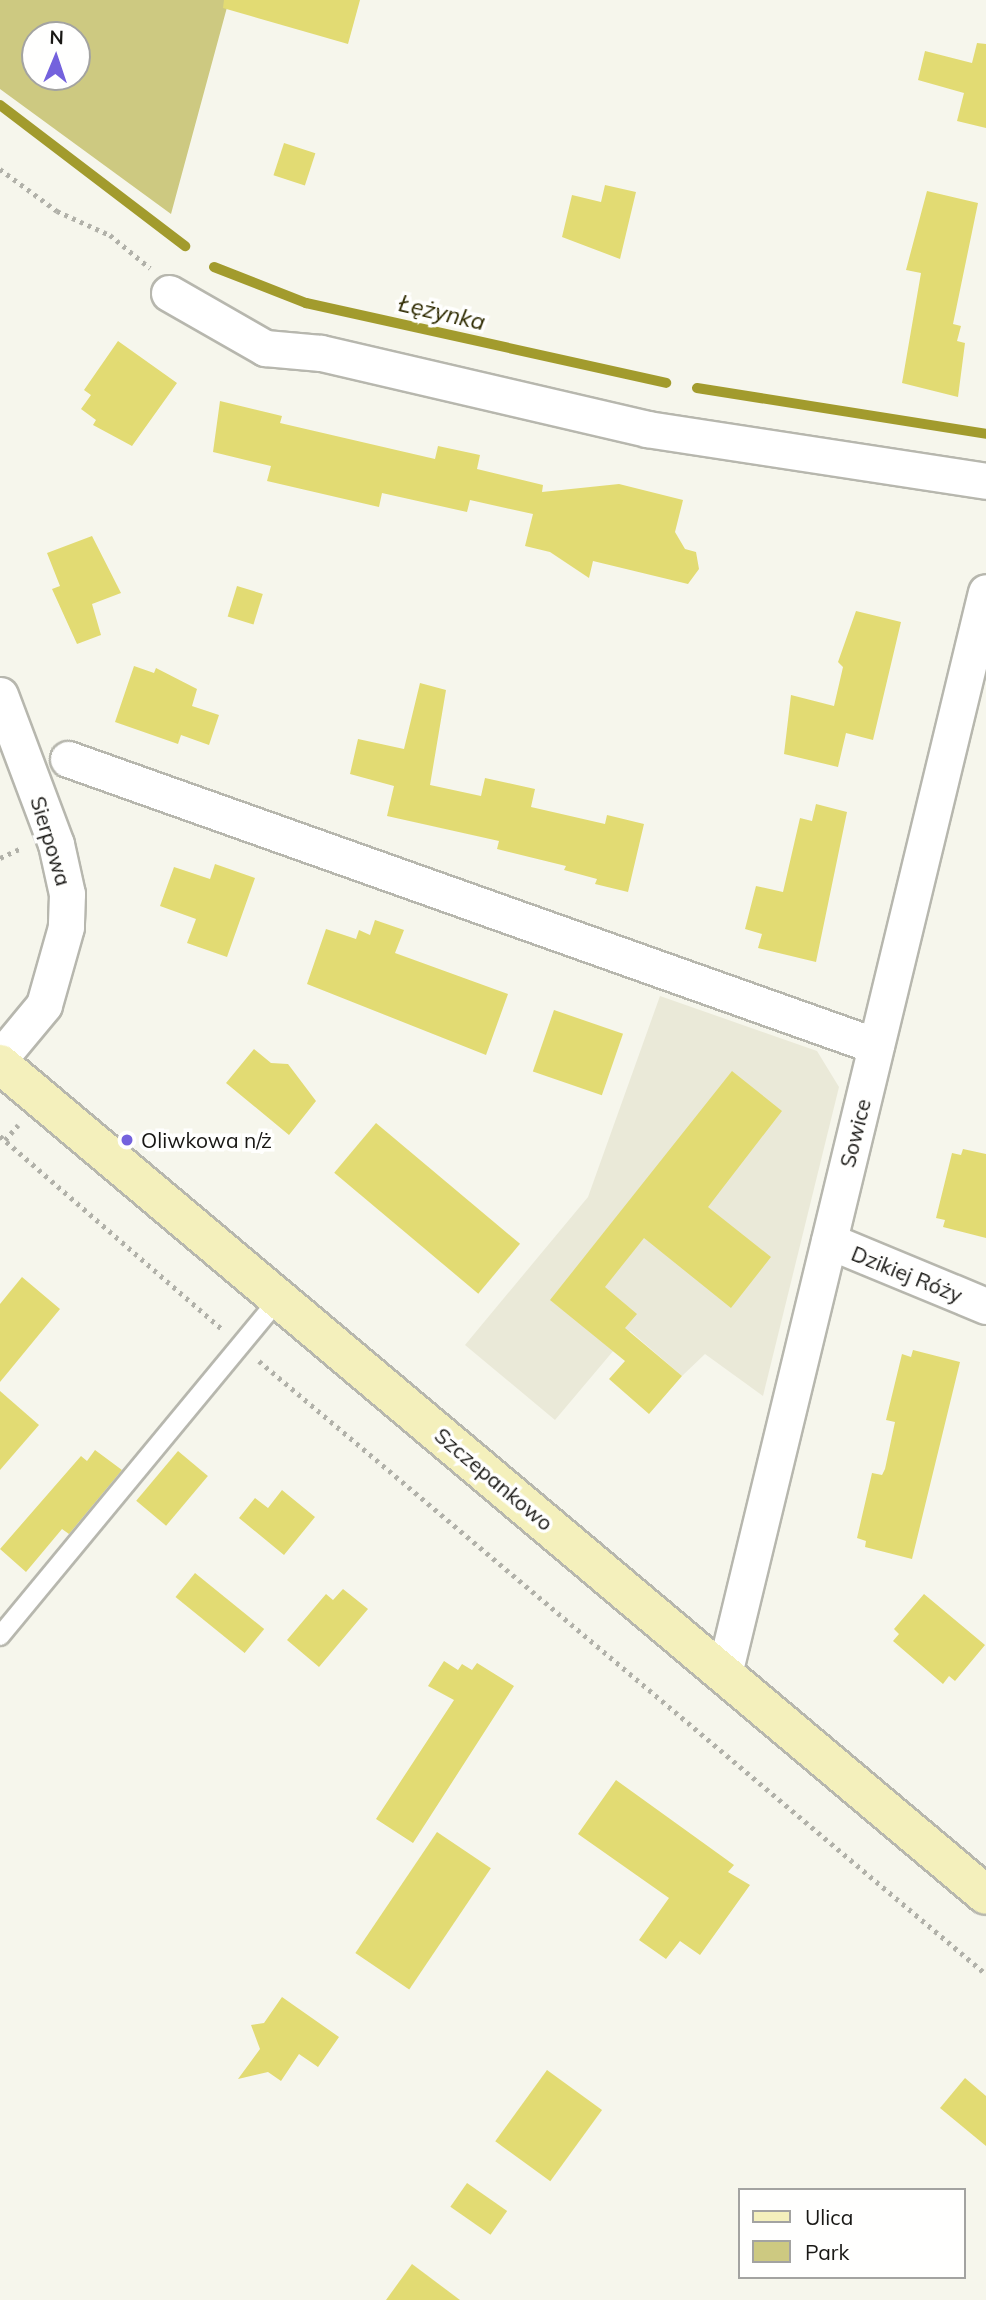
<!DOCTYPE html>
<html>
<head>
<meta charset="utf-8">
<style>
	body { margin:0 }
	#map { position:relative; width:986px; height:2300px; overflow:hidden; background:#f6f6ec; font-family:Mulish,sans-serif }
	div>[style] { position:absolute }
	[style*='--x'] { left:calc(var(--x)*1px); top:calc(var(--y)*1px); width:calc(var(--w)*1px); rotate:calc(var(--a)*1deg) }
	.built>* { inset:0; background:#eae9d8 }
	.green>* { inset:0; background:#cdc981 }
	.stream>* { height:10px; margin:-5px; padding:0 5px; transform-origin:5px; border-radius:5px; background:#a29b2d }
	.building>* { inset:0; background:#e2db73; transform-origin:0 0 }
	.path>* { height:4.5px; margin-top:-2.25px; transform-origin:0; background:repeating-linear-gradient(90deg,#b1b1a9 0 3.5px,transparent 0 8.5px) }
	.roads { filter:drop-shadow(2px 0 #b7b7ae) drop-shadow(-2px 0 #b7b7ae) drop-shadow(0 2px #b7b7ae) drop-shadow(0 -2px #b7b7ae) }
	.lane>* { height:18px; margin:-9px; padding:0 9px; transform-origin:9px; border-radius:9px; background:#fff }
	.street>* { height:35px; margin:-17.5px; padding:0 17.5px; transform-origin:17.5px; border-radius:17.5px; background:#fff }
	.secondary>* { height:38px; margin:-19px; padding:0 19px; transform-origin:19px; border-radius:19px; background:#f4f0bc }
	.dots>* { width:19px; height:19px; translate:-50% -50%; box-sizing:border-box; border:4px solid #fffffe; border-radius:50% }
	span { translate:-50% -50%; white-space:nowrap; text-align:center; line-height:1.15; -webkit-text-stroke:7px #fffffe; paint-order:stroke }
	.street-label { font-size:21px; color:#191815 }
	.poi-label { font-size:21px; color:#191815 }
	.left { translate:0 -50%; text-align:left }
	.water-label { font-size:23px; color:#2e2a00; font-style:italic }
	.legend { position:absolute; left:738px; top:2188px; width:228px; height:91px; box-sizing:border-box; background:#fffffe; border:2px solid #a3a3a1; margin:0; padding:9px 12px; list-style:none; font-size:21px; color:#191815 }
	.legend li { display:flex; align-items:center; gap:14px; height:35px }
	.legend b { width:35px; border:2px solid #a3a3a1 }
	.north { position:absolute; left:21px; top:21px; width:70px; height:70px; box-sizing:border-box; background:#fffffe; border:2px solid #a3a3a1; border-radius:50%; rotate:2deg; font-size:19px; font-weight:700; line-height:28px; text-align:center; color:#191815 }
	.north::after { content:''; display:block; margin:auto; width:24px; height:32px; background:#7462dd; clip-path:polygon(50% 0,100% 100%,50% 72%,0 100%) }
</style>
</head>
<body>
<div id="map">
	<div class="built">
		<i style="clip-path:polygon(660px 996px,817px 1051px,839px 1087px,763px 1396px,705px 1354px,682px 1376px,630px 1331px,555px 1420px,465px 1345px,588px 1197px)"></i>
	</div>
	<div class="green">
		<i style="clip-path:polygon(evenodd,0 0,229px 0,171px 214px,0 89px,0 0,35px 35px,77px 35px,77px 77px,35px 77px,35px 35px)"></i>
	</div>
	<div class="stream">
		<i style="--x:0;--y:105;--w:233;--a:37.3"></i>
		<i style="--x:214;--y:267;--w:99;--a:21.4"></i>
		<i style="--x:306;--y:303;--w:369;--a:12.5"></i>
		<i style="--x:697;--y:388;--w:293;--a:9"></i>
	</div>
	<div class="building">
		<i style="clip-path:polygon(224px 0,360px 0,348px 44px,223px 8px)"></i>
		<i style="clip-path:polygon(977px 43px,986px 44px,986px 128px,957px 121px,964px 93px,918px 80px,925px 51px,972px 63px)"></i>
		<i style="left:284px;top:143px;width:33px;height:34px;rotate:18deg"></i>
		<i style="clip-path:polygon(605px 185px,636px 192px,620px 259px,562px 237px,572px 195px,601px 202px)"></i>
		<i style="clip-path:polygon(927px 191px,978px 203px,953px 324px,961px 326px,957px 341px,965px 343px,958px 397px,902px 383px,921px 273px,906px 270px)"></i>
		<i style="clip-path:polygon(118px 341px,177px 383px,132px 446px,93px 425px,96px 420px,81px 409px,91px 395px,84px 390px)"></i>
		<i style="clip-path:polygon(220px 401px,282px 416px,280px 423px,435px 459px,438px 446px,480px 455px,477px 469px,543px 485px,542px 492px,619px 484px,683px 500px,675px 532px,685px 549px,696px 552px,699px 569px,688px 584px,593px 561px,589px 578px,550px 552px,525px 546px,533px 514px,470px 500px,467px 512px,382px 493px,379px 507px,267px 481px,271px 466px,213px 452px)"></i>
		<i style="clip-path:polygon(92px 536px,121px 593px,92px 604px,101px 635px,77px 644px,52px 589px,60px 586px,47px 553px)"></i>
		<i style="left:237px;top:586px;width:27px;height:32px;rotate:17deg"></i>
		<i style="clip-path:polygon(856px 611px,901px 622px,873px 740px,846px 733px,838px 767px,784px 754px,791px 695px,834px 706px,843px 667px,838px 662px)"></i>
		<i style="clip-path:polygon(134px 666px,154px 673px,156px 668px,197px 689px,192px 706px,219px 715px,209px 745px,181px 735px,178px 744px,115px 722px)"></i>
		<i style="clip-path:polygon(420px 683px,446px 690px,430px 785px,481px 796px,485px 778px,535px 789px,531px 807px,605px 824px,607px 815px,644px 824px,628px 892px,595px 884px,597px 879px,564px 870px,566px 866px,497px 849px,499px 841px,387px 816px,394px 786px,350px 774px,358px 739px,404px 749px)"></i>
		<i style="clip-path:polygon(816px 804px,847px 812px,816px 962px,758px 948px,762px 934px,745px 929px,756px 886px,783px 892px,800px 818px,812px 821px)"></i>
		<i style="clip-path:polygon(215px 864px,255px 878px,227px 957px,187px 943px,196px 919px,160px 906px,174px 867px,210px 879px)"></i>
		<i style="clip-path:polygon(375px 920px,404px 930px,395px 953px,508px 994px,486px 1055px,307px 984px,326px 929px,356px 939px,359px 930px,370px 935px)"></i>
		<i style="left:554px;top:1010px;width:73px;height:65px;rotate:19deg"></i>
		<i style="clip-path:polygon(254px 1049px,271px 1063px,288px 1064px,316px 1101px,289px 1135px,226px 1083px)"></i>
		<i style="clip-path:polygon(732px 1071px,782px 1111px,708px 1207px,771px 1257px,731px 1308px,644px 1238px,605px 1287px,637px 1314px,625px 1328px,682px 1376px,649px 1414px,609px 1379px,625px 1361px,550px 1300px)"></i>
		<i style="left:376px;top:1123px;width:188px;height:65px;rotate:40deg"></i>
		<i style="clip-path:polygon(963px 1149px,986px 1154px,986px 1238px,943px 1227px,945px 1220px,936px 1218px,952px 1153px,961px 1155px)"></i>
		<i style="clip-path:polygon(22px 1277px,60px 1309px,0 1382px,0 1304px)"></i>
		<i style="clip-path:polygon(913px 1350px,960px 1362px,912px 1559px,865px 1547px,866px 1541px,857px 1538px,872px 1473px,882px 1475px,885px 1469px,895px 1422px,886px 1420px,902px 1354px,911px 1357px)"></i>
		<i style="clip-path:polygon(0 1391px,39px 1425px,0 1470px)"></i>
		<i style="clip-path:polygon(95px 1450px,122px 1470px,69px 1534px,62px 1529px,26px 1572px,0 1549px,81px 1456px,87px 1461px)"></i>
		<i style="left:178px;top:1451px;width:39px;height:65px;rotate:40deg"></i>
		<i style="clip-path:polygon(282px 1490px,315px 1517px,284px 1555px,239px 1518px,255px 1498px,268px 1508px)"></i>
		<i style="left:195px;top:1573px;width:89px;height:31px;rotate:39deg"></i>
		<i style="clip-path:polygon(343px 1589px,368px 1609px,319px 1667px,287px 1640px,326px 1594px,333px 1600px)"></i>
		<i style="clip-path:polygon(924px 1594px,985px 1645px,955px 1681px,949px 1676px,943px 1684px,893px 1641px,899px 1634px,894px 1629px)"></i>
		<i style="clip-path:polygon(444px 1661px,458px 1670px,462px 1664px,472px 1670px,477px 1663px,514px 1686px,413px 1843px,376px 1819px,454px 1700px,428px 1686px)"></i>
		<i style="clip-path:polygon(616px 1780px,734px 1865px,728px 1872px,750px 1885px,700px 1955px,680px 1941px,666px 1959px,639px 1940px,669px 1898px,578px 1834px)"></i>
		<i style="left:437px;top:1832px;width:65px;height:146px;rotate:34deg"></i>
		<i style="clip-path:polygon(282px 1997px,339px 2037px,318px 2067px,299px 2054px,281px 2081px,268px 2072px,238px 2079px,260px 2049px,251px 2025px,264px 2023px)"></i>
		<i style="left:547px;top:2070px;width:68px;height:88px;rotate:36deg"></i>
		<i style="clip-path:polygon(965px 2078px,986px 2096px,986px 2146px,940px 2108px)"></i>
		<i style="left:467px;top:2183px;width:49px;height:29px;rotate:35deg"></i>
		<i style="clip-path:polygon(412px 2264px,460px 2300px,386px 2300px)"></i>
	</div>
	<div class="path">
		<i style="--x:0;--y:169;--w:71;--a:36.4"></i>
		<i style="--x:57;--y:211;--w:58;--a:24.4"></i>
		<i style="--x:110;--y:235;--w:52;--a:39.5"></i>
		<i style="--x:0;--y:858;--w:23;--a:-25"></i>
		<i style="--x:0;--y:1136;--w:296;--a:41"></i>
		<i style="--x:5;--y:1140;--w:20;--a:-49"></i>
		<i style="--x:259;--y:1361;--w:951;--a:40.14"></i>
	</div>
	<div class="roads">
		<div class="lane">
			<i style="--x:0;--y:1636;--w:439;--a:-50.4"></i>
		</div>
		<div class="street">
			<i style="--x:169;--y:293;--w:111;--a:29.8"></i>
			<i style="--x:265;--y:348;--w:56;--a:5.1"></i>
			<i style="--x:321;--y:353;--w:335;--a:13.1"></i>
			<i style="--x:647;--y:429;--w:343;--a:8.7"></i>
			<i style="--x:0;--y:695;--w:159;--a:69.4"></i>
			<i style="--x:56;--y:844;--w:51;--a:77.6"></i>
			<i style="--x:67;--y:894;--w:33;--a:92"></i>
			<i style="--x:66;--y:927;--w:81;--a:105.8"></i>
			<i style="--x:44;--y:1005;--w:69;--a:129.7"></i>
			<i style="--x:68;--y:759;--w:857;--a:19.55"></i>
			<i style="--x:829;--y:1241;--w:170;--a:22.5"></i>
			<i style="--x:724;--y:1674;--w:1113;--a:-76.39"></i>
		</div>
		<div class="secondary">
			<i style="--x:0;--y:1064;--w:1289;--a:40.12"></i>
		</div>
	</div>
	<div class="dots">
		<i style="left:127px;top:1140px;background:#7462dd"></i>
	</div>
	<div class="street-label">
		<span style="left:51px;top:841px;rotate:73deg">Sierpowa</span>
		<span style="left:855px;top:1133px;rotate:-76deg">Sowice</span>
		<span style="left:907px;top:1274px;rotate:22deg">Dzikiej Róży</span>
		<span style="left:494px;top:1479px;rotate:40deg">Szczepankowo</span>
	</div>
	<div class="poi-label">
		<span class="left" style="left:141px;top:1140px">Oliwkowa n/ż</span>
	</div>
	<div class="water-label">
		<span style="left:442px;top:313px;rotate:13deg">Łężynka</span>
	</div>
	<ul class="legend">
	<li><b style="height:9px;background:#f4f0bc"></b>Ulica</li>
	<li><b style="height:19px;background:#cdc981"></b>Park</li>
	</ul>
	<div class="north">N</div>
</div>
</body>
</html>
